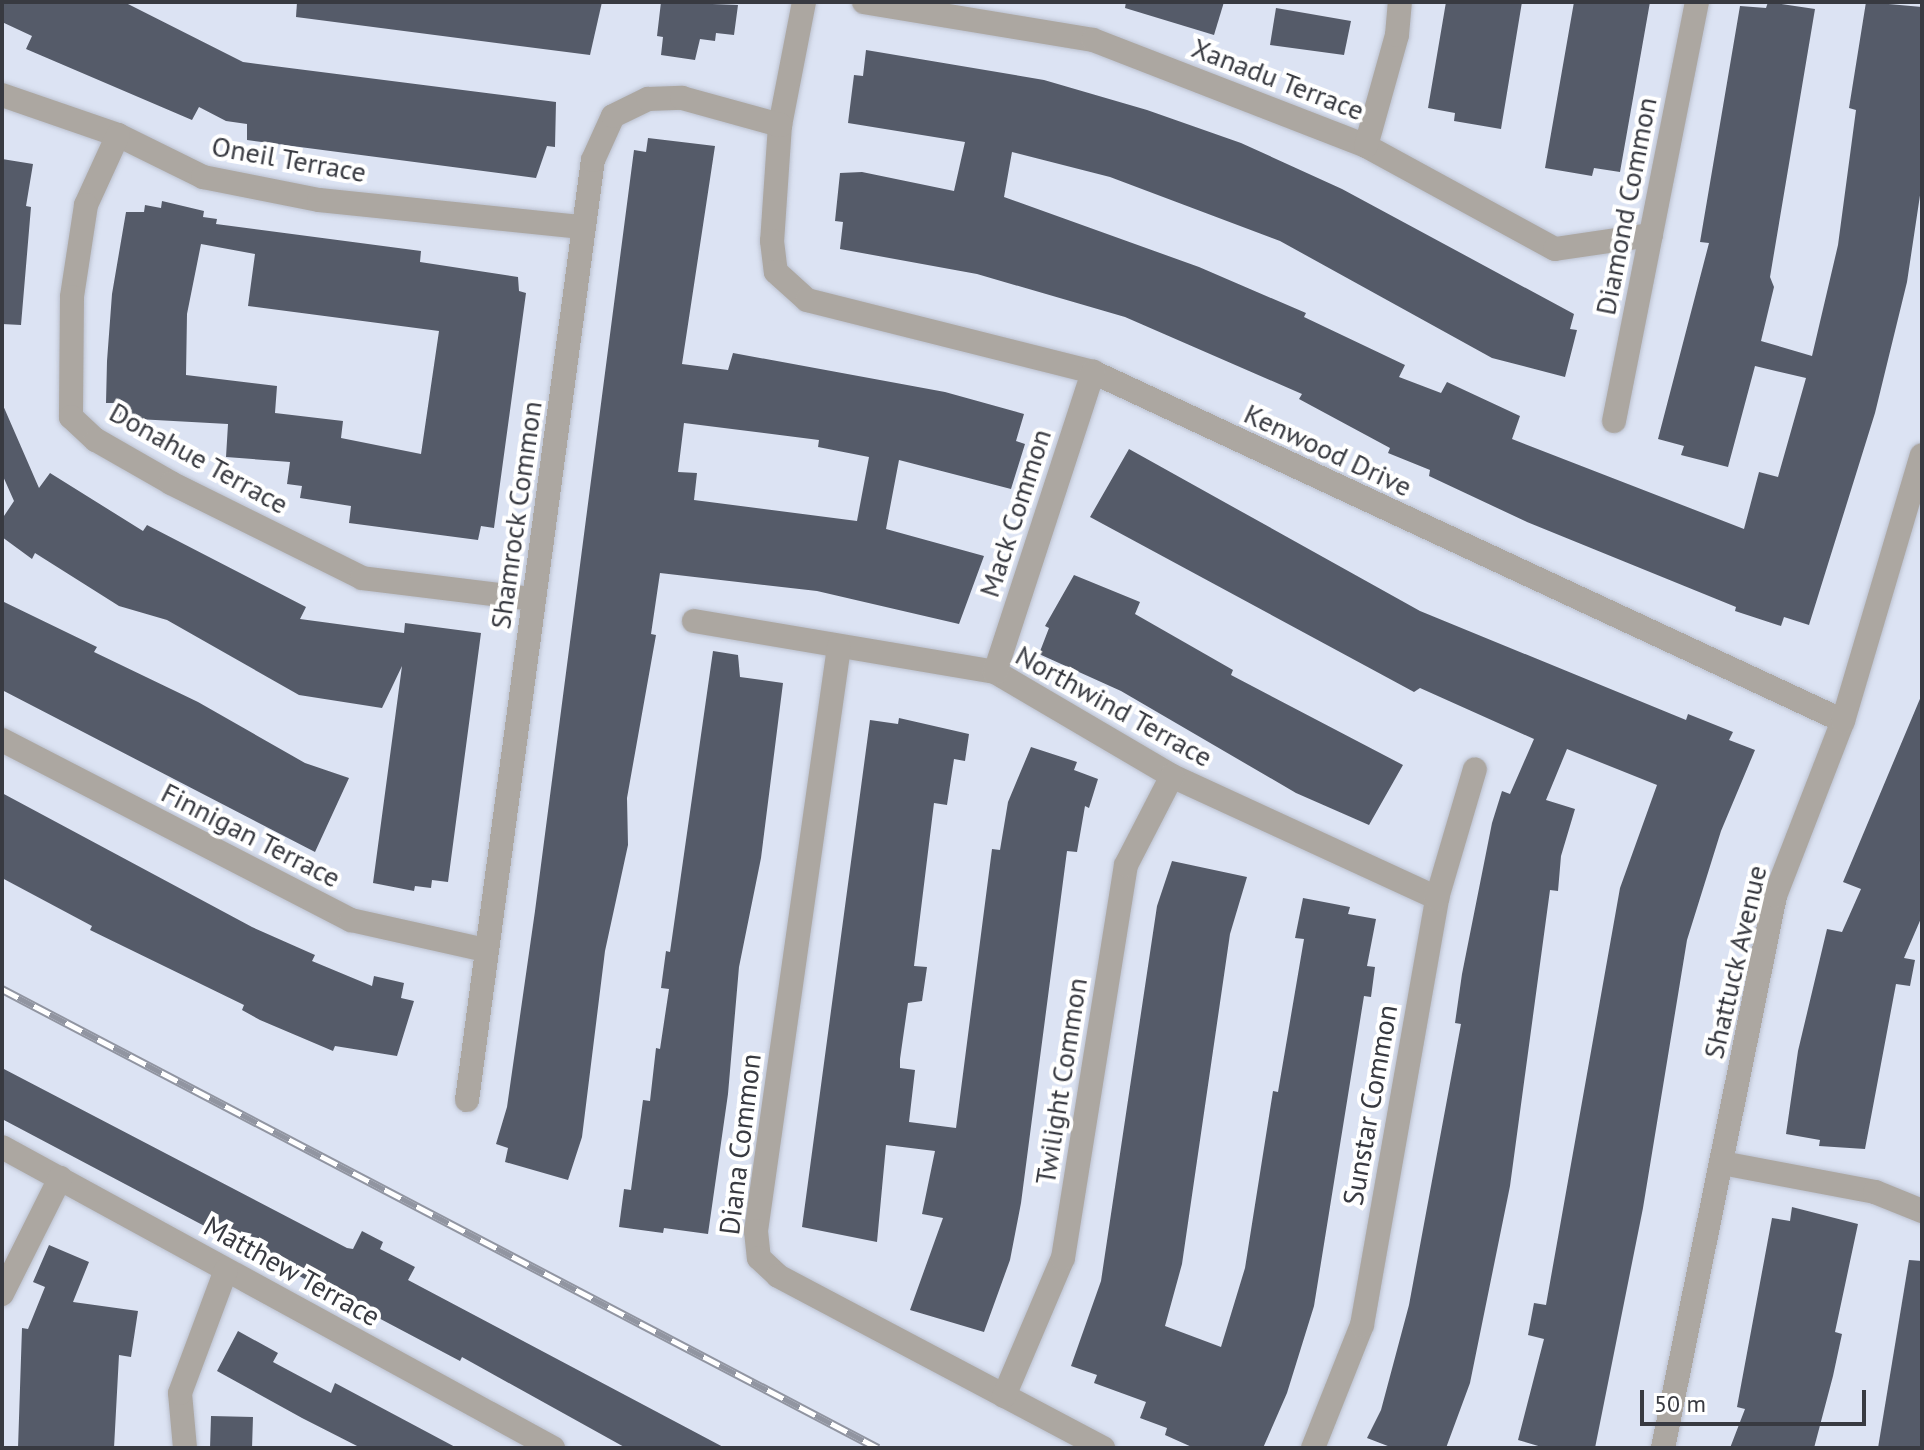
<!DOCTYPE html>
<style>
body{margin:0}
#map{position:relative;width:1924px;height:1450px;overflow:hidden;background:#dce3f3;font-family:"PT Sans",sans-serif}
div>[style]{position:absolute}
[style*='--x']{left:calc(var(--x)*1px);top:calc(var(--y)*1px);width:calc(var(--w)*1px);rotate:calc(var(--a)*1deg)}
.building>*{inset:0;background:#555b69}
.roads{filter:drop-shadow(0 0 2px #bbc1cf) drop-shadow(0 0 2px #bbc1cf)}
.street>*{height:24px;margin:-12px;padding:0 12px;transform-origin:12px;border-radius:12px;background:#aca7a1}
.rail>*{height:9px;margin-top:-4.5px;transform-origin:0;background:repeating-linear-gradient(90deg,#fff 0 18px,#9195a1 0 36px);box-sizing:border-box;border-block:2px solid #9195a1}
span{translate:-50% -50%;white-space:nowrap;text-align:center;line-height:1.15;-webkit-text-stroke:8px #fff;paint-order:stroke}
.street-label{font-size:28px;color:#383a41}
.frame{position:absolute;inset:0;border:4px solid #383a41;pointer-events:none}
.scale{position:absolute;left:1640px;top:1390px;width:226px;height:36px;box-sizing:border-box;border:4px solid #383a41;border-top:0;padding-left:10px;font-size:24px;line-height:28px;white-space:nowrap;color:#383a41;-webkit-text-stroke:6px #fff;paint-order:stroke}
</style>
<div id="map">
<div class="building">
<i style="clip-path:polygon(2px 2px,124px 2px,243px 62px,556px 102px,555px 147px,547px 146px,536px 178px,247px 140px,247px 124px,226px 121px,199px 107px,192px 120px,26px 49px,32px 36px,2px 22px)"></i>
<i style="clip-path:polygon(297px 2px,602px 2px,590px 55px,296px 17px)"></i>
<i style="clip-path:polygon(661px 2px,738px 5px,734px 35px,716px 33px,715px 41px,700px 39px,695px 60px,661px 55px,663px 37px,657px 36px)"></i>
<i style="clip-path:polygon(1126px 2px,1224px 2px,1214px 35px,1125px 8px)"></i>
<i style="clip-path:polygon(1446px 2px,1522px 2px,1501px 129px,1454px 121px,1455px 113px,1428px 108px)"></i>
<i style="clip-path:polygon(1574px 2px,1650px 2px,1620px 172px,1594px 168px,1592px 176px,1545px 168px)"></i>
<i style="clip-path:polygon(1768px 2px,1815px 9px,1770px 277px,1774px 287px,1761px 341px,1812px 356px,1838px 245px,1856px 110px,1849px 108px,1866px 2px,1922px 7px,1922px 182px,1907px 282px,1875px 413px,1809px 625px,1784px 617px,1781px 626px,1735px 611px,1736px 607px,1527px 522px,1429px 476px,1430px 470px,1388px 453px,1390px 448px,1299px 399px,1302px 394px,1125px 317px,977px 274px,840px 249px,843px 222px,835px 221px,840px 173px,862px 172px,954px 191px,965px 142px,848px 123px,854px 75px,863px 76px,866px 50px,1044px 80px,1147px 110px,1241px 143px,1342px 189px,1574px 314px,1570px 329px,1577px 330px,1565px 377px,1492px 358px,1280px 241px,1110px 177px,1012px 152px,1004px 197px,1199px 267px,1306px 313px,1304px 317px,1405px 365px,1399px 377px,1441px 393px,1447px 382px,1520px 416px,1512px 439px,1744px 529px,1759px 472px,1778px 477px,1806px 378px,1755px 366px,1728px 467px,1681px 455px,1684px 446px,1658px 439px,1709px 243px,1700px 242px,1740px 6px,1766px 8px)"></i>
<i style="clip-path:polygon(1276px 8px,1351px 21px,1344px 55px,1270px 45px)"></i>
<i style="clip-path:polygon(evenodd,648px 138px,715px 146px,682px 364px,728px 370px,733px 353px,945px 392px,1024px 414px,1016px 441px,1025px 444px,1011px 489px,899px 460px,886px 529px,984px 556px,959px 624px,817px 591px,660px 573px,651px 634px,656px 635px,627px 798px,628px 845px,605px 951px,582px 1137px,568px 1180px,505px 1162px,508px 1148px,496px 1144px,507px 1107px,535px 911px,634px 150px,646px 152px,648px 138px,684px 423px,819px 440px,818px 447px,869px 457px,857px 521px,694px 500px,697px 473px,678px 472px,684px 423px)"></i>
<i style="clip-path:polygon(2px 159px,33px 164px,26px 206px,31px 207px,21px 325px,2px 324px)"></i>
<i style="clip-path:polygon(evenodd,162px 201px,204px 211px,203px 217px,217px 219px,216px 224px,421px 251px,420px 262px,518px 277px,519px 291px,526px 293px,494px 528px,481px 526px,478px 540px,349px 523px,351px 506px,300px 498px,302px 486px,287px 484px,290px 462px,226px 457px,228px 424px,119px 418px,120px 403px,106px 403px,107px 361px,112px 294px,126px 212px,144px 212px,145px 205px,161px 208px,162px 201px,201px 244px,255px 254px,248px 306px,439px 331px,421px 454px,341px 438px,343px 421px,275px 413px,277px 386px,186px 375px,187px 314px,201px 244px)"></i>
<i style="clip-path:polygon(2px 403px,39px 488px,50px 473px,143px 531px,147px 525px,306px 607px,300px 619px,404px 633px,405px 623px,481px 633px,448px 882px,432px 880px,431px 888px,415px 886px,414px 891px,373px 883px,402px 666px,382px 708px,299px 695px,167px 620px,119px 606px,35px 553px,32px 559px,2px 537px,2px 519px,14px 501px,2px 474px)"></i>
<i style="clip-path:polygon(1129px 449px,1420px 611px,1686px 720px,1688px 714px,1733px 732px,1729px 740px,1755px 750px,1721px 831px,1687px 940px,1643px 1208px,1595px 1448px,1545px 1448px,1518px 1440px,1544px 1339px,1528px 1335px,1534px 1303px,1546px 1305px,1620px 888px,1657px 785px,1567px 749px,1546px 800px,1575px 809px,1561px 856px,1558px 891px,1550px 890px,1510px 1186px,1470px 1383px,1446px 1448px,1393px 1448px,1367px 1438px,1381px 1410px,1409px 1305px,1461px 1024px,1455px 1023px,1462px 974px,1492px 823px,1502px 791px,1510px 794px,1534px 739px,1420px 688px,1414px 692px,1090px 517px)"></i>
<i style="clip-path:polygon(1074px 575px,1140px 602px,1135px 614px,1233px 670px,1231px 675px,1403px 765px,1369px 825px,1296px 793px,1121px 691px,1039px 654px,1049px 628px,1045px 626px)"></i>
<i style="clip-path:polygon(2px 601px,97px 647px,94px 652px,198px 702px,305px 763px,349px 778px,315px 852px,2px 690px)"></i>
<i style="clip-path:polygon(713px 651px,738px 655px,740px 677px,783px 683px,761px 858px,739px 967px,728px 1094px,708px 1234px,664px 1228px,663px 1233px,619px 1227px,624px 1189px,631px 1190px,643px 1100px,650px 1101px,656px 1048px,660px 1049px,669px 989px,661px 988px,666px 951px,670px 952px)"></i>
<i style="clip-path:polygon(1922px 694px,1922px 916px,1904px 958px,1915px 960px,1910px 986px,1896px 984px,1865px 1149px,1819px 1146px,1820px 1140px,1786px 1134px,1798px 1051px,1827px 929px,1842px 932px,1861px 889px,1843px 882px)"></i>
<i style="clip-path:polygon(899px 718px,969px 734px,965px 761px,954px 759px,947px 805px,934px 803px,914px 966px,927px 967px,922px 1001px,908px 1003px,900px 1059px,900px 1068px,915px 1070px,909px 1122px,956px 1128px,992px 849px,1000px 850px,1008px 802px,1031px 747px,1077px 762px,1074px 770px,1098px 779px,1089px 808px,1085px 806px,1077px 852px,1067px 851px,1021px 1203px,1010px 1260px,984px 1332px,910px 1310px,943px 1218px,922px 1214px,935px 1151px,886px 1145px,877px 1242px,802px 1227px,870px 720px,898px 724px)"></i>
<i style="clip-path:polygon(2px 793px,252px 927px,315px 955px,312px 961px,372px 986px,374px 976px,404px 983px,401px 998px,414px 1001px,397px 1056px,335px 1046px,333px 1051px,260px 1020px,242px 1010px,244px 1005px,90px 930px,92px 926px,2px 878px)"></i>
<i style="clip-path:polygon(1172px 861px,1247px 877px,1230px 934px,1182px 1264px,1165px 1326px,1221px 1347px,1245px 1268px,1273px 1091px,1278px 1092px,1304px 939px,1295px 938px,1303px 898px,1350px 907px,1348px 914px,1376px 919px,1367px 966px,1375px 967px,1371px 997px,1364px 996px,1314px 1306px,1287px 1393px,1263px 1448px,1194px 1448px,1165px 1435px,1167px 1428px,1140px 1418px,1146px 1402px,1094px 1383px,1097px 1375px,1071px 1366px,1101px 1281px,1157px 906px)"></i>
<i style="clip-path:polygon(2px 1068px,347px 1248px,353px 1249px,362px 1231px,383px 1242px,380px 1249px,415px 1267px,408px 1280px,725px 1448px,626px 1448px,462px 1357px,460px 1361px,2px 1119px)"></i>
<i style="clip-path:polygon(1792px 1207px,1858px 1224px,1835px 1332px,1842px 1334px,1833px 1376px,1814px 1448px,1730px 1448px,1745px 1409px,1737px 1407px,1772px 1218px,1790px 1221px)"></i>
<i style="clip-path:polygon(49px 1245px,89px 1262px,73px 1302px,138px 1311px,131px 1357px,119px 1355px,114px 1448px,18px 1448px,22px 1328px,28px 1329px,45px 1287px,33px 1282px)"></i>
<i style="clip-path:polygon(1909px 1260px,1922px 1261px,1922px 1448px,1878px 1448px)"></i>
<i style="clip-path:polygon(238px 1331px,278px 1353px,273px 1362px,331px 1393px,335px 1383px,457px 1448px,361px 1448px,302px 1418px,217px 1371px)"></i>
<i style="clip-path:polygon(211px 1416px,253px 1417px,252px 1448px,210px 1448px)"></i>
</div>
<div class="roads">
<div class="street">
<i style="--x:804;--y:2;--w:125;--a:101"></i>
<i style="--x:780;--y:125;--w:116;--a:93.9"></i>
<i style="--x:772;--y:241;--w:31;--a:83"></i>
<i style="--x:776;--y:272;--w:42;--a:42.1"></i>
<i style="--x:807;--y:300;--w:295;--a:14.1"></i>
<i style="--x:1093;--y:372;--w:827;--a:24.95"></i>
<i style="--x:864;--y:2;--w:232;--a:9.4"></i>
<i style="--x:1093;--y:40;--w:293;--a:21.2"></i>
<i style="--x:1366;--y:146;--w:215;--a:28.6"></i>
<i style="--x:1555;--y:249;--w:97;--a:-8.3"></i>
<i style="--x:2;--y:95;--w:123;--a:19"></i>
<i style="--x:118;--y:135;--w:95;--a:26.3"></i>
<i style="--x:203;--y:177;--w:118;--a:11.2"></i>
<i style="--x:319;--y:200;--w:262;--a:5.9"></i>
<i style="--x:118;--y:135;--w:77;--a:114.6"></i>
<i style="--x:86;--y:205;--w:93;--a:98.7"></i>
<i style="--x:72;--y:297;--w:120;--a:90.5"></i>
<i style="--x:71;--y:417;--w:34;--a:43"></i>
<i style="--x:96;--y:440;--w:86;--a:29.8"></i>
<i style="--x:171;--y:483;--w:213;--a:26.4"></i>
<i style="--x:362;--y:578;--w:173;--a:7"></i>
<i style="--x:1366;--y:146;--w:115;--a:-74.4"></i>
<i style="--x:1397;--y:35;--w:33;--a:-85"></i>
<i style="--x:1614;--y:421;--w:427;--a:-78.8"></i>
<i style="--x:694;--y:621;--w:305;--a:9.6"></i>
<i style="--x:995;--y:672;--w:205;--a:30.4"></i>
<i style="--x:1172;--y:776;--w:292;--a:24.7"></i>
<i style="--x:839;--y:647;--w:590;--a:98.09"></i>
<i style="--x:756;--y:1231;--w:27;--a:84"></i>
<i style="--x:759;--y:1258;--w:26;--a:43"></i>
<i style="--x:778;--y:1276;--w:368;--a:27.9"></i>
<i style="--x:995;--y:672;--w:316;--a:-71.9"></i>
<i style="--x:2;--y:740;--w:393;--a:27.3"></i>
<i style="--x:351;--y:920;--w:137;--a:12.6"></i>
<i style="--x:467;--y:1100;--w:948;--a:-82.37"></i>
<i style="--x:593;--y:160;--w:48;--a:-65.6"></i>
<i style="--x:613;--y:116;--w:39;--a:-26"></i>
<i style="--x:648;--y:99;--w:34;--a:-2"></i>
<i style="--x:682;--y:98;--w:102;--a:15.4"></i>
<i style="--x:2;--y:1147;--w:628;--a:28.65"></i>
<i style="--x:1722;--y:1163;--w:156;--a:10.7"></i>
<i style="--x:1875;--y:1192;--w:51;--a:22"></i>
<i style="--x:2;--y:1294;--w:130;--a:-63.4"></i>
<i style="--x:1004;--y:1396;--w:150;--a:-66.9"></i>
<i style="--x:1063;--y:1258;--w:398;--a:-80.9"></i>
<i style="--x:1126;--y:865;--w:100;--a:-62.7"></i>
<i style="--x:185;--y:1448;--w:55;--a:-95.2"></i>
<i style="--x:180;--y:1393;--w:131;--a:-69.5"></i>
<i style="--x:1313;--y:1448;--w:132;--a:-68.3"></i>
<i style="--x:1362;--y:1325;--w:434;--a:-80"></i>
<i style="--x:1437;--y:898;--w:134;--a:-73.6"></i>
<i style="--x:1663;--y:1448;--w:563;--a:-78.53"></i>
<i style="--x:1775;--y:896;--w:188;--a:-68.8"></i>
<i style="--x:1843;--y:721;--w:277;--a:-73.5"></i>
</div>
</div>
<div class="rail">
<i style="--x:2;--y:989;--w:989;--a:27.65"></i>
</div>
<div class="street-label">
<span style="left:1278px;top:79px;rotate:21deg">Xanadu Terrace</span>
<span style="left:289px;top:159px;rotate:10deg">Oneil Terrace</span>
<span style="left:1626px;top:206px;rotate:-79deg">Diamond Common</span>
<span style="left:1328px;top:450px;rotate:25deg">Kenwood Drive</span>
<span style="left:199px;top:458px;rotate:29deg">Donahue Terrace</span>
<span style="left:1015px;top:513px;rotate:-72deg">Mack Common</span>
<span style="left:516px;top:515px;rotate:-82deg">Shamrock Common</span>
<span style="left:1114px;top:706px;rotate:29deg">Northwind Terrace</span>
<span style="left:251px;top:835px;rotate:27deg">Finnigan Terrace</span>
<span style="left:1735px;top:962px;rotate:-77deg">Shattuck Avenue</span>
<span style="left:1061px;top:1081px;rotate:-81deg">Twilight Common</span>
<span style="left:1370px;top:1105px;rotate:-80deg">Sunstar Common</span>
<span style="left:740px;top:1144px;rotate:-83deg">Diana Common</span>
<span style="left:292px;top:1271px;rotate:29deg">Matthew Terrace</span>
</div>
<div class="frame"></div>
<div class="scale">50 m</div>
</div>
